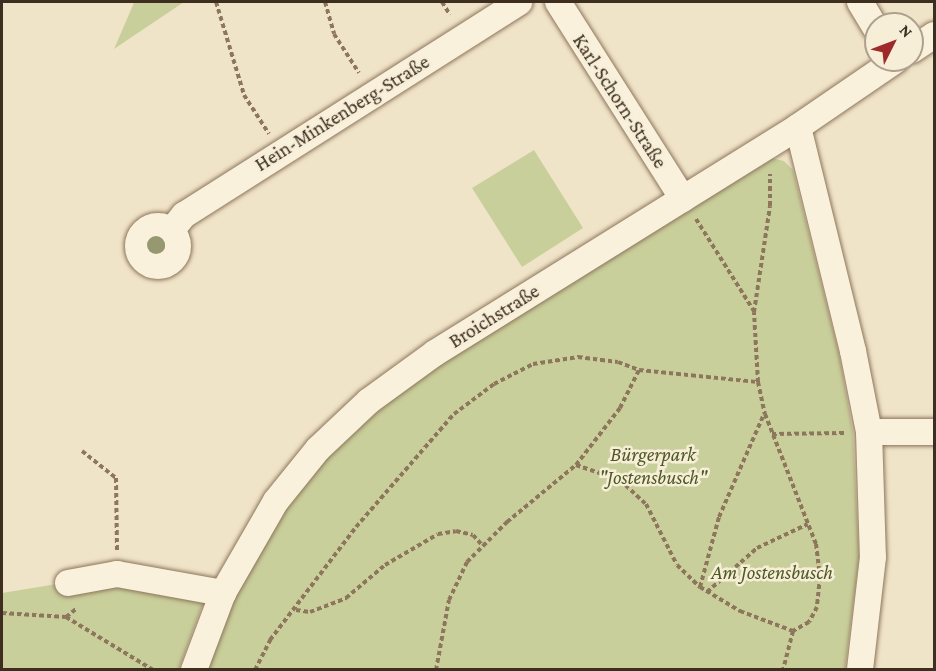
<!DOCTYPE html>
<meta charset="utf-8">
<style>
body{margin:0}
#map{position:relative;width:936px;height:671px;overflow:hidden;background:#f0e4c8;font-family:"Crimson Pro",serif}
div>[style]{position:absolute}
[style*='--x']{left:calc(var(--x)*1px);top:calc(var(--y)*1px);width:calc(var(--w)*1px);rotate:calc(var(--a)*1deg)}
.green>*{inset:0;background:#c9cf9b}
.path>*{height:4px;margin-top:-2px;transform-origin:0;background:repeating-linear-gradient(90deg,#8d765c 0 4.5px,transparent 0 7.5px)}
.roads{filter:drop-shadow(0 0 2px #8d765c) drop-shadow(0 0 2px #8d765c)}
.street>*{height:26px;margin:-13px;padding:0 13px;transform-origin:13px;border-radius:13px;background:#faf1dc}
.street>.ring{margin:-13px;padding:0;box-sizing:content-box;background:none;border:26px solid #faf1dc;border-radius:50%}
.trees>*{width:18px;height:18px;margin:-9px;border-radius:50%;background:#96986f}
span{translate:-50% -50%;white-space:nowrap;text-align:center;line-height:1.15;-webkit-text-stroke:5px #f7eed8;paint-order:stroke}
.street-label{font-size:20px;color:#3d2e20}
.park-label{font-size:20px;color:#4d5a26;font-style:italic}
.frame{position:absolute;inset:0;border:3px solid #3d2e20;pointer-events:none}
.north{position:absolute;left:864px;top:12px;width:60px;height:60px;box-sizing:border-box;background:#f7eed8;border:2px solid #ada18e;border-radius:50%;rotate:48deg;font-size:16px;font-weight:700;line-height:24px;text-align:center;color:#3d2e20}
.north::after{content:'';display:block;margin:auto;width:21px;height:27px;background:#9e2a2b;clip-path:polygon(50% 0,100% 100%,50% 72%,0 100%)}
</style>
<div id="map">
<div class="green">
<i style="clip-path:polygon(134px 2px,184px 2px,114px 49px,133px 5px)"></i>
<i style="clip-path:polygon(534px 150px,583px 228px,522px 267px,472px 188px)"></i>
<i style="clip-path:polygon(771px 158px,784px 161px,793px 170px,839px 354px,853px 432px,859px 558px,845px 669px,205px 670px,235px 589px,283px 509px,328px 455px,377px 408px,440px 362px)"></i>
<i style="clip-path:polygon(111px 583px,203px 603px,179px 669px,2px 670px,2px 593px,57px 584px)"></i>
</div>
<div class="path">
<i style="--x:216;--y:2;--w:97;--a:73.2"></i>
<i style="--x:244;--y:95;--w:46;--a:57.3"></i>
<i style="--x:325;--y:2;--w:33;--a:74"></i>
<i style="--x:334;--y:34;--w:46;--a:57.3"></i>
<i style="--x:442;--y:2;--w:15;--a:58"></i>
<i style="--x:696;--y:219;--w:109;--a:57.8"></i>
<i style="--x:758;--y:382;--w:70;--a:-93.3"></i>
<i style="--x:754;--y:312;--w:107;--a:-81.4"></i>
<i style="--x:770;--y:206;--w:32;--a:-90"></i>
<i style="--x:772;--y:434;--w:72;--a:-0.8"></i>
<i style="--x:82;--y:451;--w:43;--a:38.5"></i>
<i style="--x:116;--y:478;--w:72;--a:89.2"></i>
<i style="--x:576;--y:465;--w:72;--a:-52.3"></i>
<i style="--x:620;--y:408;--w:42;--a:-63.4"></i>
<i style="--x:700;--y:587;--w:73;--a:-74.8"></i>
<i style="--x:719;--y:517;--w:112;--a:-66.4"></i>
<i style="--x:707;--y:592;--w:67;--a:-41.3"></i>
<i style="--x:757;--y:548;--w:56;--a:-25.2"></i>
<i style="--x:296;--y:610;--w:14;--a:8"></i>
<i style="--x:310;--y:612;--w:39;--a:-21"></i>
<i style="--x:346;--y:598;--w:51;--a:-40.2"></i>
<i style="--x:385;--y:565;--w:61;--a:-30.3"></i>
<i style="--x:438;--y:534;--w:18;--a:-9"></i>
<i style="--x:456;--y:531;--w:17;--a:13"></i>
<i style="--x:473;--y:535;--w:15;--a:48"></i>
<i style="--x:2;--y:613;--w:64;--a:3.6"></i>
<i style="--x:66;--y:617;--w:102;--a:31.3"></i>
<i style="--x:66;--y:617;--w:14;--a:-39"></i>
<i style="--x:255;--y:670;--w:34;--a:-63"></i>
<i style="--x:270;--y:640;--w:142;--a:-52.7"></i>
<i style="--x:356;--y:527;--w:150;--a:-49.1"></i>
<i style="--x:454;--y:414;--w:50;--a:-36.9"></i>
<i style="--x:494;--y:384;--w:44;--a:-27.1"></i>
<i style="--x:533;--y:364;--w:46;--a:-8.8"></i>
<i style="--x:578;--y:357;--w:40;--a:7.1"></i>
<i style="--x:618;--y:362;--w:22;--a:21"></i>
<i style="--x:639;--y:370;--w:120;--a:5.8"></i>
<i style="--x:758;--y:382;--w:33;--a:78"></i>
<i style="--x:765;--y:414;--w:140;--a:68.6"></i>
<i style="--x:816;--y:544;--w:33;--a:83"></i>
<i style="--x:820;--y:577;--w:30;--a:96"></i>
<i style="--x:817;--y:607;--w:17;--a:118"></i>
<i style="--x:809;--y:622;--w:18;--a:151"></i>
<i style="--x:793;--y:631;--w:40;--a:104.4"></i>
<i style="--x:436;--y:670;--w:71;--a:-79.5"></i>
<i style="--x:449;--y:600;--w:42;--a:-64.7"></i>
<i style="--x:467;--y:562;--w:57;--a:-45"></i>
<i style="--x:507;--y:522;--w:89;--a:-39.6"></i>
<i style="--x:576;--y:465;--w:46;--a:18.8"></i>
<i style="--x:620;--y:480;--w:35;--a:43"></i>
<i style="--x:646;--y:504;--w:68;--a:63.1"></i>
<i style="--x:677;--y:565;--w:32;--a:44"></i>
<i style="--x:700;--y:587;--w:47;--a:31"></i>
<i style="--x:740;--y:611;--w:57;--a:20.7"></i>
</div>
<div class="roads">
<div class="street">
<i style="--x:558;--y:2;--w:233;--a:57.6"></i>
<i style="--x:860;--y:2;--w:31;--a:59"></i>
<i style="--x:912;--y:50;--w:27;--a:-34"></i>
<i style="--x:798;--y:127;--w:231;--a:76.2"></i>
<i style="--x:853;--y:351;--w:83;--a:78.8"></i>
<i style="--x:869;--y:432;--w:125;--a:88.2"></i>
<i style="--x:873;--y:557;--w:114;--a:96.6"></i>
<i class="ring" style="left:138px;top:226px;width:14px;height:14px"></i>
<i style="--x:171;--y:231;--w:21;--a:-51"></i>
<i style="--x:184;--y:215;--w:397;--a:-32.4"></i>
<i style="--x:869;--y:432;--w:65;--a:0"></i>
<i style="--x:68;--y:583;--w:50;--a:-10.4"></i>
<i style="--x:117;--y:574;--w:108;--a:10.2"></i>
<i style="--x:194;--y:670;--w:82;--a:-69.4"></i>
<i style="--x:223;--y:593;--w:106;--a:-60.1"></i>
<i style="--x:276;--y:501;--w:67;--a:-51.1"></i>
<i style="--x:318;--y:449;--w:70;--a:-43.3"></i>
<i style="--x:369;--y:401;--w:82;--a:-36"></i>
<i style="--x:435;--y:353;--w:428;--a:-31.9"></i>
<i style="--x:798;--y:127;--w:119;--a:-34.4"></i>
</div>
</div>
<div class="trees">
<i style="left:156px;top:245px"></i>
</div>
<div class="street-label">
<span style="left:620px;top:101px;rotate:57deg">Karl-Schorn-Straße</span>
<span style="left:342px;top:113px;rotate:-32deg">Hein-Minkenberg-Straße</span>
<span style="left:494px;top:316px;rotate:-32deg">Broichstraße</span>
</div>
<div class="park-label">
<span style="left:653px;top:466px">Bürgerpark<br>"Jostensbusch"</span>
<span style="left:772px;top:572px">Am Jostensbusch</span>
</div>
<div class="frame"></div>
<div class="north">N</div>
</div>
